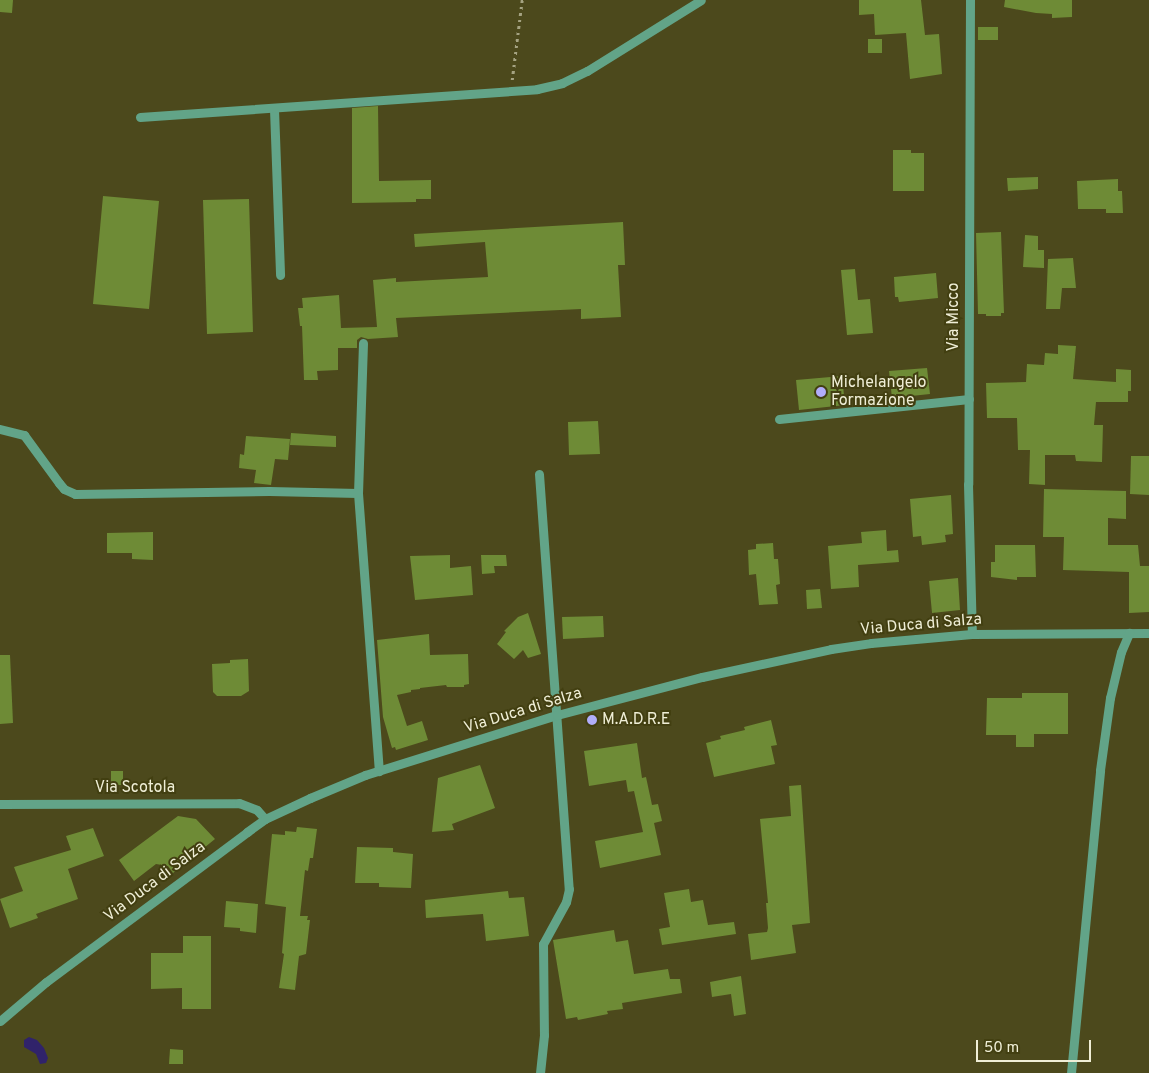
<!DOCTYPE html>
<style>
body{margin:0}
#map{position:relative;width:1149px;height:1073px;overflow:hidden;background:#4c491c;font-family:Overpass,sans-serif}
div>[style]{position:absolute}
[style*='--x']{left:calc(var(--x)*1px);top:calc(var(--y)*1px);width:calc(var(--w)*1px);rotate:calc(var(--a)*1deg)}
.water>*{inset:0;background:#30236a}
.building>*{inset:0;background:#6e8b36}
.path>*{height:2.5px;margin-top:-1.25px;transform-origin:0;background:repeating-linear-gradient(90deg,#a5a382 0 2.5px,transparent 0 6.5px)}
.minor>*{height:9px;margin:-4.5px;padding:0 4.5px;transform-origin:4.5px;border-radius:4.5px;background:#62a488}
.dots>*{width:14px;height:14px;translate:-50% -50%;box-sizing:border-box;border:2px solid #423f11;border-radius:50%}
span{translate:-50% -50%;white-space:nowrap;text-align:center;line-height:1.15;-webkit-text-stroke:4px #423f11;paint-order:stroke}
.street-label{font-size:16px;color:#efeed6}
.poi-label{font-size:16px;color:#efeed6}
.left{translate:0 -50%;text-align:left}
.scale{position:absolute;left:976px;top:1040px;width:115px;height:22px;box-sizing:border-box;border:2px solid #efeed6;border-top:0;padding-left:6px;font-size:15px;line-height:18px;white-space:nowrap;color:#efeed6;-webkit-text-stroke:4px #423f11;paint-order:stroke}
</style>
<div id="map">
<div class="water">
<i style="clip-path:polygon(29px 1037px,37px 1040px,44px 1048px,48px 1058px,46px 1063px,40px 1064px,36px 1054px,24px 1047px,24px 1040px)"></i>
</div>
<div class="building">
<i style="clip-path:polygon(0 0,13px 0,12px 13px,0 12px)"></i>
<i style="clip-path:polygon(859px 0,921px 0,925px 35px,939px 34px,942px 74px,910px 79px,906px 33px,875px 35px,874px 14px,859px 15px)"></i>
<i style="clip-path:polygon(1005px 0,1072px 0,1072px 17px,1052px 18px,1052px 14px,1036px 13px,1004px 7px)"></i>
<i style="clip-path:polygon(978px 27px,998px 27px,998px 40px,978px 40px)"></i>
<i style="clip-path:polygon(868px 39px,882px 39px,882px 53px,868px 53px)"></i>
<i style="clip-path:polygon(378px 106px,379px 181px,431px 180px,431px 199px,416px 199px,416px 202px,352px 203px,352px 108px)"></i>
<i style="clip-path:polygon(893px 150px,911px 150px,911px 153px,924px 153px,924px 191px,893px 191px)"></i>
<i style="clip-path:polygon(1038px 177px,1038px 189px,1008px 191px,1007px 178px)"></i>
<i style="clip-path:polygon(1118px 179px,1118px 191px,1122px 191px,1123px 213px,1106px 213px,1106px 209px,1078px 209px,1077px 181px)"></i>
<i style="clip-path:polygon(103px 196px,159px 201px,149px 309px,93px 304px)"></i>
<i style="clip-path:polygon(249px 199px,253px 332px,207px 334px,203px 200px)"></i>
<i style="clip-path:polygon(623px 222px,625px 265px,618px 265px,621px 317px,581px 319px,581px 309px,396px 318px,398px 337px,368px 339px,361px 337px,357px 340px,357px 348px,338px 348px,338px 370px,317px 371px,318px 380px,304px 380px,302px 326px,300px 326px,298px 308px,303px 308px,302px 298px,339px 295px,341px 328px,377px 327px,373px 280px,396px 278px,396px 282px,488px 277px,485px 242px,415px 247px,414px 234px)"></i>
<i style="clip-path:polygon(1001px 232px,1004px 313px,1001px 313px,1001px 316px,986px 316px,986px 314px,978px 314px,976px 233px)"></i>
<i style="clip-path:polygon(1025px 235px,1038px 236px,1038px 250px,1044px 250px,1044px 268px,1023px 267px)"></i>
<i style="clip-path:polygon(1073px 258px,1076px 288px,1062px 288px,1060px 309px,1046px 309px,1048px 259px)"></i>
<i style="clip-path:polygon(855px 269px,858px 300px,870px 299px,873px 333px,847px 335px,841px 270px)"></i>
<i style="clip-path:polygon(936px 273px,938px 298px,899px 302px,898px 297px,895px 297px,894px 277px)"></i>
<i style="clip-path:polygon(1058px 345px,1076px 346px,1073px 379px,1116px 382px,1116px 369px,1131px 370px,1131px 391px,1128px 391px,1128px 402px,1096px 402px,1094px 425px,1103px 425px,1102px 462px,1076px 461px,1075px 455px,1045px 455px,1045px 485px,1029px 484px,1030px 450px,1018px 450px,1017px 418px,987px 418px,986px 383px,1026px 382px,1027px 364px,1044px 365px,1045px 353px,1058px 354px)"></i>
<i style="clip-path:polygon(927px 368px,930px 394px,892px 398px,889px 371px)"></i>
<i style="clip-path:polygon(842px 376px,845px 405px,799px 410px,796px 380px)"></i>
<i style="clip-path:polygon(598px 421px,600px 454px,569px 455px,568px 422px)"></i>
<i style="clip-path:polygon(291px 433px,336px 436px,336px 447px,290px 445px)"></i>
<i style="clip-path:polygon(246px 436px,290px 439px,288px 460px,275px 459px,271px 485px,254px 483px,256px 470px,239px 468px,240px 454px,244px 455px)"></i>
<i style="clip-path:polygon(1131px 456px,1149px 456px,1149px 495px,1130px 494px)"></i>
<i style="clip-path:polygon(1044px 489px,1126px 491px,1126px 519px,1108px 518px,1108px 545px,1138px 545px,1140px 566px,1149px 566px,1149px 612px,1129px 613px,1129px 572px,1063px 570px,1064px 537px,1043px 537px)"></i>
<i style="clip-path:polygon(951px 495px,953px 534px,945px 535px,946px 542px,922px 545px,921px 536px,913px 537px,910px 499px)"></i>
<i style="clip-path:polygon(886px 530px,887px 551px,898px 550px,899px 562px,858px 565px,859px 587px,831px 589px,828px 546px,862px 543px,861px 532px)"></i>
<i style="clip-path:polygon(153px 532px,153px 560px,132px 559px,132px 553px,107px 553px,107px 533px)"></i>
<i style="clip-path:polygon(773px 543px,774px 559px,778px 559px,780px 584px,776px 585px,778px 604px,759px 605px,756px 574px,749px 575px,748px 550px,756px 549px,756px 544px)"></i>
<i style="clip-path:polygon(995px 545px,1035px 545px,1036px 577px,1017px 577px,1017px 580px,991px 577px,991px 562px,995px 562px)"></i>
<i style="clip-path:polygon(450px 555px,450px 568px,471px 566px,473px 595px,415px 600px,410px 556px)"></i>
<i style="clip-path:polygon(481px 555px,506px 555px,507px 566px,494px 566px,495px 573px,482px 574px)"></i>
<i style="clip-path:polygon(958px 578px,960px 610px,932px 613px,929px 581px)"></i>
<i style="clip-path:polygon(820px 589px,822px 608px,807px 609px,806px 590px)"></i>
<i style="clip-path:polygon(528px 613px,541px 654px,528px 658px,523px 650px,514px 659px,497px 644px,506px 632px,504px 631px,518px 617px)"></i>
<i style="clip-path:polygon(603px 616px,604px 637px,563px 639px,562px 617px)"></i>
<i style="clip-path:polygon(429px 634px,430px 655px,468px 654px,469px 684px,464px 685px,464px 687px,447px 687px,446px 685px,420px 688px,420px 689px,411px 690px,411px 692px,397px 695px,407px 726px,422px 721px,428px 740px,396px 750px,395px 747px,392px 748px,383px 717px,377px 640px)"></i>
<i style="clip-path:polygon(0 655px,10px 655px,13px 723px,0 724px)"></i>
<i style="clip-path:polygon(248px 659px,249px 691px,241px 696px,217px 696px,213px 692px,212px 664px,230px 663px,230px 660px)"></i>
<i style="clip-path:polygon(1022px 693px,1068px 693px,1068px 734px,1034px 734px,1034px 747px,1016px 747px,1016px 735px,986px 735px,987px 698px,1022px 698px)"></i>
<i style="clip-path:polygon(771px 720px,777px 745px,771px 746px,775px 764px,714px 777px,706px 743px,721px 739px,720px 736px,745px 730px,744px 727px)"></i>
<i style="clip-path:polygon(637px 743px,642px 778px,646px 777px,652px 805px,658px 804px,662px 821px,654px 823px,661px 855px,600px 868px,595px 841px,643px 832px,634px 791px,628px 792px,626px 780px,589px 786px,584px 751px)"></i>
<i style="clip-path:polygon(480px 765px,495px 808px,452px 824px,454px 830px,432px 832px,438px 778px)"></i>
<i style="clip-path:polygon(111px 771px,123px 771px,123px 785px,111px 785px)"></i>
<i style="clip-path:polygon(801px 785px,810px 923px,792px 925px,796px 953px,751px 960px,748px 934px,767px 932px,768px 928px,766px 903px,768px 903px,760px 819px,791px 816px,789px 786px)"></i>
<i style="clip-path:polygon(178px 816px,196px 819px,215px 839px,173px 873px,168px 866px,156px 864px,134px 881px,119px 860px)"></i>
<i style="clip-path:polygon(297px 827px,317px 829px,313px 858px,310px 858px,308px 871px,305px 870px,300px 916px,308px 916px,307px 920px,310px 920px,306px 954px,299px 956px,295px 990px,279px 988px,284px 954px,282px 953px,286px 907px,265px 904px,272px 834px,285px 835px,285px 831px,296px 832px)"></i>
<i style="clip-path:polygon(93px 828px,104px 856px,68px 869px,78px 899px,36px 914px,38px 918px,10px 928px,0 899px,23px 891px,14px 867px,71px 850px,66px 836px)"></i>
<i style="clip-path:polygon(357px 847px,393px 848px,393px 852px,413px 854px,411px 888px,379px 887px,379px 883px,355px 883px)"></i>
<i style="clip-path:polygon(689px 889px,691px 902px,703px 900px,708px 925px,734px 922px,736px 934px,662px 945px,659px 929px,670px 927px,664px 893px)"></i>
<i style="clip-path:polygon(508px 891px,509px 898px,524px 897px,529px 936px,486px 941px,483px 914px,426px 918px,425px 900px)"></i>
<i style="clip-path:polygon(226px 901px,258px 904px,256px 933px,240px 931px,240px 928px,224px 927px)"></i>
<i style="clip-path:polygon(614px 930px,616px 942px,628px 940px,634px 974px,668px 969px,670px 979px,680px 979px,682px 993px,622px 1003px,623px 1009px,607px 1011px,608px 1014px,578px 1020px,577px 1017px,566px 1019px,553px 940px)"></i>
<i style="clip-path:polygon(183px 936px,211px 936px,211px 1009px,182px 1009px,182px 988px,151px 989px,151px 953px,183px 953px)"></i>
<i style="clip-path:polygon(741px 976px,746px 1014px,734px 1016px,731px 994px,712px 997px,710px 982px)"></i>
<i style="clip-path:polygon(170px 1049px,183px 1050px,183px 1064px,169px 1064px)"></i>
</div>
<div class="path">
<i style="--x:512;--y:80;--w:81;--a:-82.9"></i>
</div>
<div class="minor">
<i style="--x:970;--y:0;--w:484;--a:90.2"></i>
<i style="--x:968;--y:484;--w:150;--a:88.5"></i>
<i style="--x:274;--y:109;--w:166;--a:87.9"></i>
<i style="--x:140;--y:117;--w:398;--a:-4"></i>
<i style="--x:537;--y:89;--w:26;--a:-13"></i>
<i style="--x:562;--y:83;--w:28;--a:-26"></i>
<i style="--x:587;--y:71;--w:134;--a:-31.9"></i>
<i style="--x:363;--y:343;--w:150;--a:91.9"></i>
<i style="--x:358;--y:493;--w:279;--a:85.7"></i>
<i style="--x:779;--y:419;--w:191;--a:-6"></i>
<i style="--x:0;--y:429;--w:25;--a:14"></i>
<i style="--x:24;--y:435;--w:59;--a:53.9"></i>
<i style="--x:59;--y:483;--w:8;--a:50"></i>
<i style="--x:64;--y:489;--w:12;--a:24"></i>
<i style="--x:75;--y:494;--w:194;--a:-0.9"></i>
<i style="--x:269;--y:491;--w:89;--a:1.3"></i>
<i style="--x:539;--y:474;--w:416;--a:85.9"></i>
<i style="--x:569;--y:889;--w:13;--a:103"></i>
<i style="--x:566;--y:902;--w:48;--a:118.7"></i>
<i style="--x:543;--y:944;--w:91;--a:89.4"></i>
<i style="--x:544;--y:1035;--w:38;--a:96"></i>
<i style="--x:0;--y:804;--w:239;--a:-0.2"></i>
<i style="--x:239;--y:803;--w:19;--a:21"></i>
<i style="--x:257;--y:810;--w:12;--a:48"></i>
<i style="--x:0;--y:1021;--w:60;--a:-40.3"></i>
<i style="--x:46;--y:982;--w:251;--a:-36.7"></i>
<i style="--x:247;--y:832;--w:22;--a:-36"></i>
<i style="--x:265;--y:819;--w:50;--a:-25"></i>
<i style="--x:310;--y:798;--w:60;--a:-22.7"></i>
<i style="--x:365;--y:775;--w:201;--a:-17.4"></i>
<i style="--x:557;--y:715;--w:150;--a:-14.7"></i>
<i style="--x:702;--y:677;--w:132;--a:-12.2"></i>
<i style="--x:831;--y:649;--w:40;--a:-8.5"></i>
<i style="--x:871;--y:643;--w:101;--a:-5.1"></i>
<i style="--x:972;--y:634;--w:177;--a:-0.3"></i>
<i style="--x:1071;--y:1073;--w:304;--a:-84.5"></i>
<i style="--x:1100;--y:770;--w:73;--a:-82.1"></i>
<i style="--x:1110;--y:698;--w:47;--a:-76.6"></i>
<i style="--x:1121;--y:652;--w:21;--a:-67"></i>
</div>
<div class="dots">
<i style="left:821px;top:392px;background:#b1adfa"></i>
<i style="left:592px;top:720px;background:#b1adfa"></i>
</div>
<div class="street-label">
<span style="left:954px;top:317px;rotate:-90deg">Via Micco</span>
<span style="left:921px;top:625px;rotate:-5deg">Via Duca di Salza</span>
<span style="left:523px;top:711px;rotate:-17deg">Via Duca di Salza</span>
<span style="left:135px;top:788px">Via Scotola</span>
<span style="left:155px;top:882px;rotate:-37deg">Via Duca di Salza</span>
</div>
<div class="poi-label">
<span class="left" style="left:831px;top:392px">Michelangelo<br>Formazione</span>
<span class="left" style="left:602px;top:720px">M.A.D.R.E</span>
</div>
<div class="scale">50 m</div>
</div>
